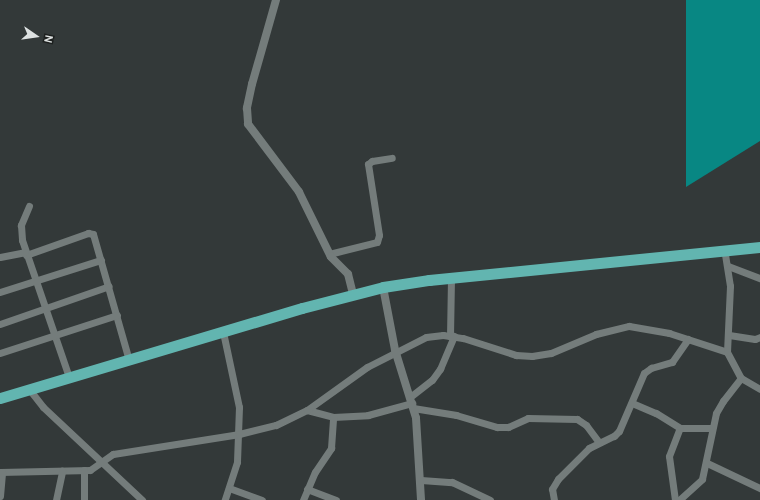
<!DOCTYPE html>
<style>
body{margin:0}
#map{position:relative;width:760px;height:500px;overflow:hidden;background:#333939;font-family:Overpass,sans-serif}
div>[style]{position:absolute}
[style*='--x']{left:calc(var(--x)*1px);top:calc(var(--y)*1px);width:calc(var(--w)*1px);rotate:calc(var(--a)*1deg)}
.water>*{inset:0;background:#088783}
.minor>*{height:7px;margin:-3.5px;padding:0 3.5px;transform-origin:3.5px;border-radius:3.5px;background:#747c7b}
.tertiary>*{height:8px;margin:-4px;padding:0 4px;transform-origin:4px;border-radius:4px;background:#747c7b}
.trunk>*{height:11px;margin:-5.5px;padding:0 5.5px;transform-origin:5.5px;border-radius:5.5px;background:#62b5b0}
span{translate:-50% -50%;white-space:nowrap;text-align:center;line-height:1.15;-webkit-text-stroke:3px #1d201f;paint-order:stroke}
.north{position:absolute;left:16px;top:16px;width:40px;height:40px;-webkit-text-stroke:3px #1d201f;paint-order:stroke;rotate:103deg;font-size:11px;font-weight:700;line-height:16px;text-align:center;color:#dee2e2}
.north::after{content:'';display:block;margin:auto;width:14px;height:18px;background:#dee2e2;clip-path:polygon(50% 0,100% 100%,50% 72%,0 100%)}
</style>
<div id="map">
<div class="water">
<i style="clip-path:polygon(686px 0,760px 0,760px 141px,686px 187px)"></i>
</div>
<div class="minor">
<i style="--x:29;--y:206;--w:21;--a:113"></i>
<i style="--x:21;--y:225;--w:15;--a:86"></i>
<i style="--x:22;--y:240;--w:145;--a:71.1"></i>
<i style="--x:329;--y:254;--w:49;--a:-14"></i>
<i style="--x:377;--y:242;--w:7;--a:-74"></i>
<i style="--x:379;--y:235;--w:72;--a:-98.8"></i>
<i style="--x:368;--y:164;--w:5;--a:-37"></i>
<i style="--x:372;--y:161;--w:20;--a:-9"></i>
<i style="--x:26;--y:255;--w:66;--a:-19.5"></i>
<i style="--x:88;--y:233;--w:5;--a:11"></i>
<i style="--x:93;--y:234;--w:131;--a:74.1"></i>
<i style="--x:0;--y:257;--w:25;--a:-11"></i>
<i style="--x:728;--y:266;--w:34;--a:21"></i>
<i style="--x:0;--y:292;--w:106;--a:-17.6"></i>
<i style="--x:0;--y:324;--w:115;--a:-19.2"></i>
<i style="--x:223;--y:332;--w:77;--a:78"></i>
<i style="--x:239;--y:407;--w:55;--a:92.1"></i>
<i style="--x:237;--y:462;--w:40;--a:108"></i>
<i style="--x:729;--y:335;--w:26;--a:9"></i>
<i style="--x:755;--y:339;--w:5;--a:-22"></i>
<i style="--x:450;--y:336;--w:58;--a:-89"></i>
<i style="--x:727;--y:352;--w:30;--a:62"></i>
<i style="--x:741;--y:378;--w:22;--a:30"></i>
<i style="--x:0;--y:353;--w:123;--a:-18"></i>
<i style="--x:29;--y:389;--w:23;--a:52"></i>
<i style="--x:43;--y:407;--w:136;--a:43.2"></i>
<i style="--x:410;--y:397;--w:28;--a:-38"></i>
<i style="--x:432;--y:380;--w:14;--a:-54"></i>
<i style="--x:440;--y:369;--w:36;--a:-67"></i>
<i style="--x:632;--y:403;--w:26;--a:23"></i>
<i style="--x:656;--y:413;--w:28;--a:32"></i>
<i style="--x:680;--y:428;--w:32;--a:0"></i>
<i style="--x:413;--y:408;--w:44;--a:9.2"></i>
<i style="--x:456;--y:415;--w:43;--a:16.3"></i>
<i style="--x:497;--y:427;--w:11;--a:0"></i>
<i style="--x:508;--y:427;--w:22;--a:-24"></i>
<i style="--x:528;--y:418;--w:49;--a:1.2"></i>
<i style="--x:577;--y:419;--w:11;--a:34"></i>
<i style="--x:586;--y:425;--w:21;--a:53"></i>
<i style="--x:307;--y:410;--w:27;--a:15"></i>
<i style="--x:333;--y:417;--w:35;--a:-3"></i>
<i style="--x:368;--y:415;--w:46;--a:-15.3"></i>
<i style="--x:707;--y:463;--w:59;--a:25.3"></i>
<i style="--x:0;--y:472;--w:90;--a:-1.3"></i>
<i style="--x:90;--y:470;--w:28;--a:-35"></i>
<i style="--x:113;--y:454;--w:128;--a:-9"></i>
<i style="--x:239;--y:434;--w:38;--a:-14"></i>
<i style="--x:276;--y:425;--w:34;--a:-26"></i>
<i style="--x:307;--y:410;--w:74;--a:-35.6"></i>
<i style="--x:367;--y:367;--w:66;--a:-27"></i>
<i style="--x:426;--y:337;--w:17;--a:-7"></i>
<i style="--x:443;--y:335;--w:20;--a:9"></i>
<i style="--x:463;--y:338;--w:56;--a:17.8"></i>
<i style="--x:516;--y:355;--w:16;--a:4"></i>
<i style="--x:532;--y:356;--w:19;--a:-9"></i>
<i style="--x:551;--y:353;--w:49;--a:-22.9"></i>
<i style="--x:596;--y:334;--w:34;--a:-14"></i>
<i style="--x:629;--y:326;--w:41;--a:9.9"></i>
<i style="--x:669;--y:333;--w:61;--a:18.1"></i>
<i style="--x:727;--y:352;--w:66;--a:-87.4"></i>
<i style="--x:730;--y:286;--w:36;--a:-99"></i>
<i style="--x:421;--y:480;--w:31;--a:4"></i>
<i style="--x:452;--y:482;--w:42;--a:25.3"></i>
<i style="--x:229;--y:488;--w:35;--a:20"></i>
<i style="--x:307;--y:489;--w:31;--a:21"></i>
<i style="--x:0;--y:496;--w:24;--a:-85"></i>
<i style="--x:56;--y:500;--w:30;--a:-78"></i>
<i style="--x:84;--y:500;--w:30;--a:-90"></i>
<i style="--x:303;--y:500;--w:30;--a:-67"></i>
<i style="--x:315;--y:472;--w:29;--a:-56"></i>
<i style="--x:331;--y:448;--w:31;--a:-86"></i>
<i style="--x:554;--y:500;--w:11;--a:-100"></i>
<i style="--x:552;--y:489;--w:12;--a:-59"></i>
<i style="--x:558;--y:479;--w:44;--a:-45"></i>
<i style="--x:589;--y:448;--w:28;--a:-26"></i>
<i style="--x:614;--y:436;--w:7;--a:-45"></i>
<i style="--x:619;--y:431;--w:63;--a:-66.7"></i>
<i style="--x:644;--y:373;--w:9;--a:-36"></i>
<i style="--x:651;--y:368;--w:22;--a:-16"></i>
<i style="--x:672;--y:362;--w:28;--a:-55"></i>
<i style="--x:675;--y:500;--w:44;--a:-97.8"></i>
<i style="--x:669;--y:456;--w:30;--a:-69"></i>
<i style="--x:679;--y:500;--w:31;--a:-42"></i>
<i style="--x:702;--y:479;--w:67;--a:-78"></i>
<i style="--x:716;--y:413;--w:14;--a:-60"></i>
<i style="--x:723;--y:401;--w:29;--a:-52"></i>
</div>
<div class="tertiary">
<i style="--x:276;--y:0;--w:87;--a:105.9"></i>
<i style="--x:252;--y:84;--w:25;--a:102"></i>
<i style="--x:247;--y:108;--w:16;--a:86"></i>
<i style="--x:248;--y:124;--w:85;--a:53.1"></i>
<i style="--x:299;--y:192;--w:72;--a:63.8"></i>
<i style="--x:331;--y:257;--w:24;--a:45"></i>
<i style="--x:348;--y:274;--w:21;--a:76"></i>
<i style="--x:383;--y:287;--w:64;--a:79.2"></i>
<i style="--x:395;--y:350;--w:71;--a:72.8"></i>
<i style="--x:416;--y:418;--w:82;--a:86.5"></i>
</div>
<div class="trunk">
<i style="--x:0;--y:398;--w:315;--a:-16.6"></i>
<i style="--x:302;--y:308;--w:84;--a:-14.5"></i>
<i style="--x:383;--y:287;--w:47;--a:-8.7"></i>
<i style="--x:429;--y:280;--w:333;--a:-5.7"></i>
</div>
<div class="north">N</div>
</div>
